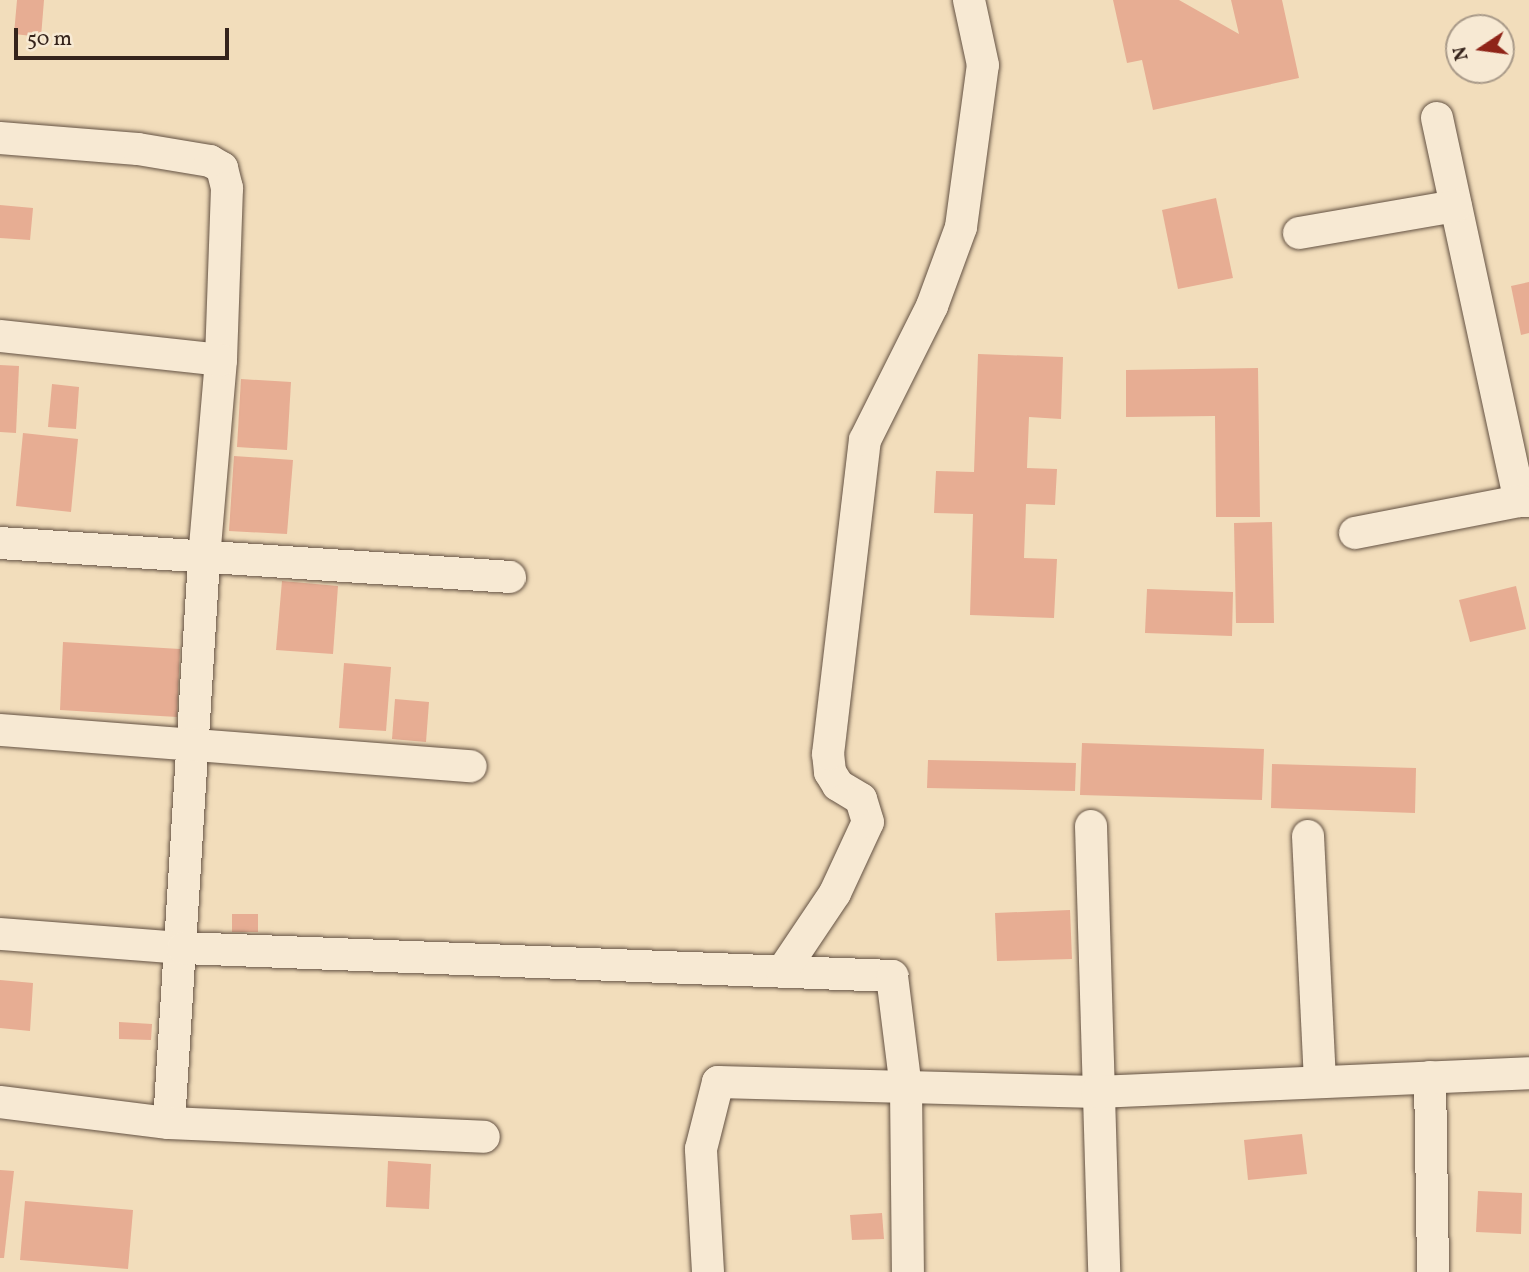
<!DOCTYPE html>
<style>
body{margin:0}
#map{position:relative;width:1529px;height:1272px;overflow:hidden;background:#f2ddbb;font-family:Vollkorn,serif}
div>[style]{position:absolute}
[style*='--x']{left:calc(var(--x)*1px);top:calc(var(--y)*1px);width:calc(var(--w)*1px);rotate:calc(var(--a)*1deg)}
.building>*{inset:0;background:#e7ad93}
.roads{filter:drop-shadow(0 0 2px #645243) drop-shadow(0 0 2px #645243)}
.minor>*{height:32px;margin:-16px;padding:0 16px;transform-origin:16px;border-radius:16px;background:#f7e9d3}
span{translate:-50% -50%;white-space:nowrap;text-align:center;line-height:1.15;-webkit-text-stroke:6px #f7e9d3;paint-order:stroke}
.north{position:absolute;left:1445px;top:14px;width:70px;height:70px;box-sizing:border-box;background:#f7e9d3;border:2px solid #a99a89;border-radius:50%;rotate:257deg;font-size:19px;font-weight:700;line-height:28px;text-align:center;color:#35231b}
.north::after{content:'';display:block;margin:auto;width:24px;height:32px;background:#8f2418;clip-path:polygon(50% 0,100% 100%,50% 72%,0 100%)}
.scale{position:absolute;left:14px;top:28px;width:215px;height:32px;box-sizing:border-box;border:4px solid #35231b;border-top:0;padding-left:9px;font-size:21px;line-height:24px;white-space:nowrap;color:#35231b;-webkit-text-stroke:5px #f7e9d3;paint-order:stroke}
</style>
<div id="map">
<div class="building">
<i style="clip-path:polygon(17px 0,44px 0,41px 37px,14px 34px)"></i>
<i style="clip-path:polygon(1113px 0,1179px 0,1239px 34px,1231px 0,1282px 0,1299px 78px,1153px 110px,1142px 60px,1127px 63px)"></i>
<i style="clip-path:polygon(1216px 198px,1233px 278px,1178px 289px,1162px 210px)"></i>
<i style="clip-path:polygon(0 205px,33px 208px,30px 240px,0 238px)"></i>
<i style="clip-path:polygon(1529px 282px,1529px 333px,1521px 335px,1511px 286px)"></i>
<i style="clip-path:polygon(978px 354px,1063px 357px,1061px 419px,1029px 417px,1027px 468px,1057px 469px,1055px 505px,1026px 504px,1024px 558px,1057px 559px,1054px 618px,970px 615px,973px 514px,934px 513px,936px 471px,974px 472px)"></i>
<i style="clip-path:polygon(0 365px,19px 366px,16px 433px,0 432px)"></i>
<i style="clip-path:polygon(1258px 368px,1260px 517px,1216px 517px,1215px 416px,1126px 417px,1126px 370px)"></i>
<i style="clip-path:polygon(241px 379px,291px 382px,287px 450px,237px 447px)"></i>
<i style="clip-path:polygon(52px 384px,79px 387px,76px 429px,48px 427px)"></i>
<i style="clip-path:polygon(23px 433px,78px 439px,71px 512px,16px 506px)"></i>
<i style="clip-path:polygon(234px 456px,293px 460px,287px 534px,229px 531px)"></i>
<i style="clip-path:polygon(1272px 522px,1274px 623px,1236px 623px,1234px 523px)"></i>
<i style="clip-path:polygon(282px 581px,338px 586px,333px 654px,276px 650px)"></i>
<i style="clip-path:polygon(1516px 586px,1526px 629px,1470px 642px,1459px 600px)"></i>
<i style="clip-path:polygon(1147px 589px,1233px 592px,1232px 636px,1145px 633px)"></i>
<i style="clip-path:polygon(63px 642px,180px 649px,177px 717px,60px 710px)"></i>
<i style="clip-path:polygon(344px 663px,391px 667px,386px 731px,339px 728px)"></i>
<i style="clip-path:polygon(395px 699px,429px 702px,426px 742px,392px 739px)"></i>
<i style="clip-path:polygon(1082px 743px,1264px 749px,1262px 800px,1080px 795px)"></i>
<i style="clip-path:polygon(928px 760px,1076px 763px,1075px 791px,927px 788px)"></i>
<i style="clip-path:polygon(1272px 764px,1416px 768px,1415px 813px,1271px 808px)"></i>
<i style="clip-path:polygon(1070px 910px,1072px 959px,997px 961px,995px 913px)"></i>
<i style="clip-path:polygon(232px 914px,258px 914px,258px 932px,232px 932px)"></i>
<i style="clip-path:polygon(0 980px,33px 983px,30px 1031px,0 1028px)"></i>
<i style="clip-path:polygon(119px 1022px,152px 1024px,151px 1040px,119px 1039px)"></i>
<i style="clip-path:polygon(1302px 1134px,1307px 1174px,1248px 1180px,1244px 1140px)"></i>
<i style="clip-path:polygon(388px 1161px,431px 1164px,429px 1209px,386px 1207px)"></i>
<i style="clip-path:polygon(0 1170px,14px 1171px,4px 1258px,0 1258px)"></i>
<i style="clip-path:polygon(1478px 1191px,1522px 1193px,1521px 1234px,1476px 1232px)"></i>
<i style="clip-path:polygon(25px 1201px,133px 1210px,128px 1269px,20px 1260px)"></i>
<i style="clip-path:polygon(882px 1213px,884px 1239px,852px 1240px,850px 1215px)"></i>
</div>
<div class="roads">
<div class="minor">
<i style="--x:1437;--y:118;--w:392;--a:77.8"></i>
<i style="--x:1520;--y:501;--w:9;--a:0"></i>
<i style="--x:0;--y:138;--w:138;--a:4.6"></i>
<i style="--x:138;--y:149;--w:73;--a:9.5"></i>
<i style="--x:210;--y:161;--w:14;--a:30"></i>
<i style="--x:222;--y:168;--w:21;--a:76"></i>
<i style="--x:227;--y:188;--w:172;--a:92"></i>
<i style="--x:221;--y:360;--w:200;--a:94.9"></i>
<i style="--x:204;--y:559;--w:565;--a:93.55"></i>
<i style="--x:169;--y:1123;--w:315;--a:2.5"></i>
<i style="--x:1299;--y:233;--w:159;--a:-9.8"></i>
<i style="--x:0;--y:336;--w:222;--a:6.2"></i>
<i style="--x:1355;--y:533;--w:168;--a:-11"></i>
<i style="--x:0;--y:543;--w:511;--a:3.81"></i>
<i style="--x:0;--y:730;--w:472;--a:4.4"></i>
<i style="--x:1091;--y:826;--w:446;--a:88.3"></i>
<i style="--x:1308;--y:836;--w:246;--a:87.2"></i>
<i style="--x:0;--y:934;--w:184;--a:4.4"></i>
<i style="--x:183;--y:948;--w:710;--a:2.26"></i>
<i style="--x:892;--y:976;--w:113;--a:82.9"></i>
<i style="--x:906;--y:1088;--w:184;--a:89.4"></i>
<i style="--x:782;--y:972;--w:95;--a:-56.1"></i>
<i style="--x:835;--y:893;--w:78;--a:-65.1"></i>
<i style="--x:868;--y:822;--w:24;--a:-107"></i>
<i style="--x:861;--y:799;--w:27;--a:-149"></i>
<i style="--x:838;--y:785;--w:15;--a:-122"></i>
<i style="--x:830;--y:772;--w:18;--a:-96"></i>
<i style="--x:828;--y:754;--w:316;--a:-83.3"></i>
<i style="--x:865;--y:440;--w:150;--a:-63.4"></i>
<i style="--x:932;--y:306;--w:84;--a:-69.8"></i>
<i style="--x:961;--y:227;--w:163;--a:-82.3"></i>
<i style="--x:983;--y:65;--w:66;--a:-102.2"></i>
<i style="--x:1430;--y:1077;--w:195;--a:89.1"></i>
<i style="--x:0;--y:1102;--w:170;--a:7.1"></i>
<i style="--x:708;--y:1272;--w:123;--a:-93.3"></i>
<i style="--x:701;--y:1149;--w:69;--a:-75.8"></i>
<i style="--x:718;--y:1082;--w:379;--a:1.5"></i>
<i style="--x:1097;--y:1092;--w:432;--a:-2.5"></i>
</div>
</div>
<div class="north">N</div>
<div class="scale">50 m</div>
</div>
